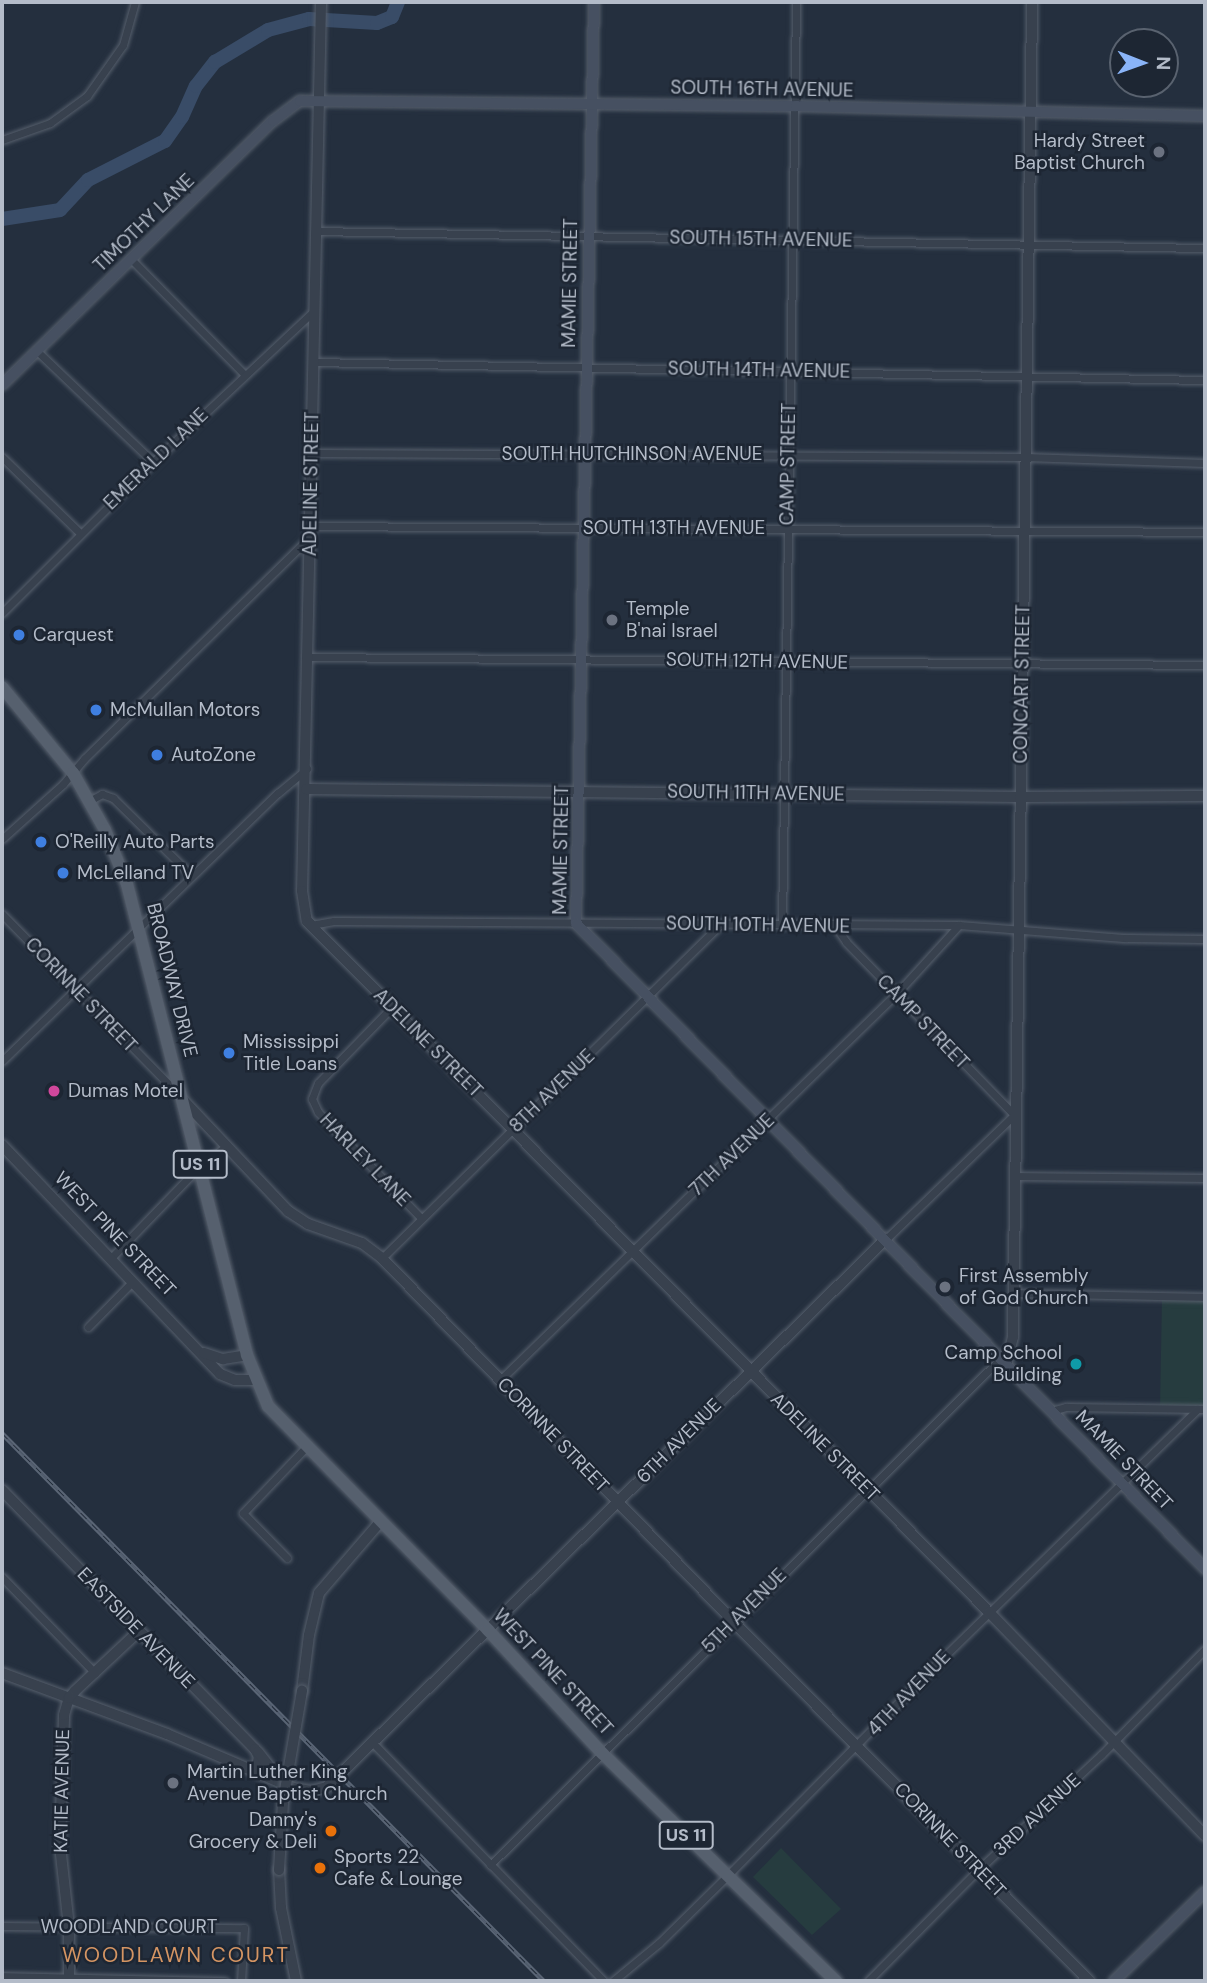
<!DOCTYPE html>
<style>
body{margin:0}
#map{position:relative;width:1207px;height:1983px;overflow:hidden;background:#242f3e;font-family:"DM Sans",sans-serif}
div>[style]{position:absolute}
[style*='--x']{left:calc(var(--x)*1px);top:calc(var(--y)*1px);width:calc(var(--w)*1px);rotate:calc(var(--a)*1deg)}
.green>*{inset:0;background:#263c3f}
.river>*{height:14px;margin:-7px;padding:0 7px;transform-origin:7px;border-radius:7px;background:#394c67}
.roads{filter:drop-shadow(0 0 2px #565f6c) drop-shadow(0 0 2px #565f6c)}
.minor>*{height:7px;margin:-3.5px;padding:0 3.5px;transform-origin:3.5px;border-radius:3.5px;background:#38414e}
.tertiary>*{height:10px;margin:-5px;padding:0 5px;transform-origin:5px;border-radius:5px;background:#38414e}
.secondary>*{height:10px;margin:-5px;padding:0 5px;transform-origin:5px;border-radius:5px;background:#465061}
.primary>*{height:12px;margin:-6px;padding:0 6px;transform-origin:6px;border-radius:6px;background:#56606e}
.rail>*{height:5px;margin-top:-2.5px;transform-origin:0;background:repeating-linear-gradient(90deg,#1d2633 0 8px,#5a6575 0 16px);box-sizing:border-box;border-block:2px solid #5a6575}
.bridges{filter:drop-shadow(0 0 2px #565f6c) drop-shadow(0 0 2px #565f6c)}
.tertiary-bridge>*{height:10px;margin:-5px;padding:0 5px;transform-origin:5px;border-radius:5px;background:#38414e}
.dots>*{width:19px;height:19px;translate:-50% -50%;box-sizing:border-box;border:4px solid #1d2633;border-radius:50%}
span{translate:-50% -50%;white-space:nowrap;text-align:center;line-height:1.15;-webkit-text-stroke:5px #1d2633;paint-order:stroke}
.shield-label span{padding:2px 5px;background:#1d2633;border:2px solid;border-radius:5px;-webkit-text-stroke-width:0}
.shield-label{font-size:18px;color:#b4bcc9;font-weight:700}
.street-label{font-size:19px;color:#b4bcc9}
.poi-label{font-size:19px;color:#b4bcc9}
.right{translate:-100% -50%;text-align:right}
.left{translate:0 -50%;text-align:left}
.neighbourhood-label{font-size:21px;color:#d59563;letter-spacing:2px}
.frame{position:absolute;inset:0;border:4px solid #b4bcc9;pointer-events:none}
.north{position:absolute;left:1109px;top:28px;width:70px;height:70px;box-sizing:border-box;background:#1d2633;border:2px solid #59626f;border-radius:50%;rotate:91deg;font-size:19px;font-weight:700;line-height:28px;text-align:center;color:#b4bcc9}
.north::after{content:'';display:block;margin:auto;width:24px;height:32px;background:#8ab4f8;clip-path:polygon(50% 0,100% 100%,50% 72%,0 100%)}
</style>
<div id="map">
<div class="green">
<i style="clip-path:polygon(1162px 1296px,1205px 1297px,1205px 1409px,1160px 1408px)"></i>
<i style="clip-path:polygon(781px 1848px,841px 1909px,812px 1935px,753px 1877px)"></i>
</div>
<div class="river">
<i style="--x:2;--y:219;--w:59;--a:-8.8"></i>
<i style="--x:60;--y:210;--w:41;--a:-47"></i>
<i style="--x:88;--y:180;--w:86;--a:-26.9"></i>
<i style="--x:165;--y:141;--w:29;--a:-55"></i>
<i style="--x:182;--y:117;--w:34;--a:-66"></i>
<i style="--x:196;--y:86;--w:31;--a:-52"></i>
<i style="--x:215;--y:62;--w:62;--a:-31.1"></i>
<i style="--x:268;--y:30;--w:42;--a:-15"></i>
<i style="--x:309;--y:19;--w:68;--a:3.4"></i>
<i style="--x:377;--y:23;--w:16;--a:-22"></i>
<i style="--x:392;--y:17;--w:16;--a:-68"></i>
</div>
<div class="roads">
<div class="minor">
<i style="--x:2;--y:140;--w:51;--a:-19.5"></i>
<i style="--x:50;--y:123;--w:46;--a:-36.1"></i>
<i style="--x:87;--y:96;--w:62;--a:-54.8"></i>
<i style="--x:123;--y:45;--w:45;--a:-74.4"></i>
<i style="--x:316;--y:231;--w:889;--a:1.1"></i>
<i style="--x:132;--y:260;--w:160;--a:45.5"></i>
<i style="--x:37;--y:351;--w:161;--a:43.7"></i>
<i style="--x:314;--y:362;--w:891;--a:1.16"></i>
<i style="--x:312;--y:453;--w:713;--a:0.32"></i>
<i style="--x:1025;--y:457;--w:180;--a:1.9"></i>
<i style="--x:2;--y:457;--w:109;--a:44.3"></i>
<i style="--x:311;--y:526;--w:894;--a:0.38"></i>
<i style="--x:2;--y:613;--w:214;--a:-45"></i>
<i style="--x:153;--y:462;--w:222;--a:-43.2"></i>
<i style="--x:309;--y:657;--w:896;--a:0.51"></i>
<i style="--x:89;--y:801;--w:15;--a:-28"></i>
<i style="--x:102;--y:794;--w:12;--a:20"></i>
<i style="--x:113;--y:798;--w:110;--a:44.6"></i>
<i style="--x:2;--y:839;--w:82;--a:-42"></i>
<i style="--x:63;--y:784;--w:33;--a:-50"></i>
<i style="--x:84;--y:759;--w:317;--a:-44.5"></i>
<i style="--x:2;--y:914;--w:255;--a:45.6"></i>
<i style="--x:311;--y:925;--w:23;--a:-10"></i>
<i style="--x:334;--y:921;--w:625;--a:0.37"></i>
<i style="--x:959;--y:925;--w:168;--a:4.5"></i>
<i style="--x:1126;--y:938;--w:79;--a:0.7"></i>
<i style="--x:782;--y:926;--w:924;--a:-89.13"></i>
<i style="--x:835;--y:926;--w:19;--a:55"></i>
<i style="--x:846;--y:942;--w:241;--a:45.8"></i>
<i style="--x:1014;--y:1115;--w:178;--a:135.9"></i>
<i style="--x:392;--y:1007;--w:106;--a:134.2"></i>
<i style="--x:318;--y:1083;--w:17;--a:111"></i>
<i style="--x:312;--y:1099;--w:14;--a:65"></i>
<i style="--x:318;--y:1112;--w:148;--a:45.8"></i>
<i style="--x:2;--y:1061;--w:385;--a:-44.2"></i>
<i style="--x:278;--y:793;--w:38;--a:-40"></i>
<i style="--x:1014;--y:1176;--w:191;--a:0.6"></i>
<i style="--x:112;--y:1257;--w:127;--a:-46"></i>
<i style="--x:200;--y:1166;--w:34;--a:-37"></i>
<i style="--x:382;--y:1258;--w:476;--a:-44.6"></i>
<i style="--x:1013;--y:1293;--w:192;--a:1.2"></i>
<i style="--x:88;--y:1327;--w:64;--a:-45.6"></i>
<i style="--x:500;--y:1380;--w:554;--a:-44.27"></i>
<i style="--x:897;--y:993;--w:92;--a:-47.6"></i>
<i style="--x:1051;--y:1411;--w:16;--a:-15"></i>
<i style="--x:1066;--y:1407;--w:139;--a:0.8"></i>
<i style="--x:287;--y:1558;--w:63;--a:-134.4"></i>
<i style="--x:243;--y:1513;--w:91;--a:-46.3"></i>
<i style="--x:2;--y:1577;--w:134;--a:45.9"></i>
<i style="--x:372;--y:1742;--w:333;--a:45.9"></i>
<i style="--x:490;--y:1865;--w:718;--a:-44.77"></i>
<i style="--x:2;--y:1926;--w:242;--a:0.5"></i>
<i style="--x:244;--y:1928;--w:53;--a:93.2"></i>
<i style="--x:2;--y:1976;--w:223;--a:1.3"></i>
<i style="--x:613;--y:1981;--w:60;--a:-39.6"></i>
<i style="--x:659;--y:1943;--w:97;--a:-44.6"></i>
<i style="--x:728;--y:1875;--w:276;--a:-45.4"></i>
<i style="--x:922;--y:1678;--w:385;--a:-44.3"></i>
<i style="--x:868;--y:1981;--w:158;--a:-45.3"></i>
<i style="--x:979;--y:1869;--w:167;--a:-43.1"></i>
<i style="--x:1101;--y:1755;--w:148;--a:-45.5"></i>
</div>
<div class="tertiary">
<i style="--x:321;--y:2;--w:889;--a:91.22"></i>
<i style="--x:302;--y:891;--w:30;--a:81"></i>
<i style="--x:307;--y:921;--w:971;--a:45.38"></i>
<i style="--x:989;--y:1612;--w:311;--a:46"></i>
<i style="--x:306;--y:789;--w:714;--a:0.64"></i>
<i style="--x:1020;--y:797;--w:185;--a:-0.3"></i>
<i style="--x:183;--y:1100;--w:153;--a:46.6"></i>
<i style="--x:288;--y:1211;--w:24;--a:33"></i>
<i style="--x:308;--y:1224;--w:57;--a:19.4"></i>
<i style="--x:362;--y:1243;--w:25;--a:37"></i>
<i style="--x:382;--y:1258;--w:506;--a:45.96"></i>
<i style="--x:734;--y:1622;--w:505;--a:45.32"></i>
<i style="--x:2;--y:1145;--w:316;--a:46.4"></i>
<i style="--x:220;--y:1374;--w:16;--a:22"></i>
<i style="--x:235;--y:1380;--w:20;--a:0"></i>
<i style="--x:204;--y:1353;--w:20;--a:18"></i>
<i style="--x:223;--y:1359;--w:24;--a:-9"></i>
<i style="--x:1006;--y:1365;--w:29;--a:-76"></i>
<i style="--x:1013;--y:1337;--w:1335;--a:-89.18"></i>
<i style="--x:2;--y:1490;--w:362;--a:45.7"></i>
<i style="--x:255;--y:1749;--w:9;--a:63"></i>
<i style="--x:259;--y:1757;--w:13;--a:103"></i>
<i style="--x:2;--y:1673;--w:176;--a:20.3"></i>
<i style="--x:167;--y:1734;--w:137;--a:23.2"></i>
<i style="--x:293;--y:1788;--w:18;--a:9"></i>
<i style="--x:311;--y:1791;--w:16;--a:-14"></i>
<i style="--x:327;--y:1787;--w:783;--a:-44.43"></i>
<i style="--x:302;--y:1691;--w:56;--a:-82.9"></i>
<i style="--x:309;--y:1635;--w:43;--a:-76.6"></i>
<i style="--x:319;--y:1593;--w:94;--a:-49.3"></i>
<i style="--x:258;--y:1752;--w:37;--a:52"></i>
<i style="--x:279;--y:1870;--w:38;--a:87"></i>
<i style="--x:281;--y:1908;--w:75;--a:78.4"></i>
<i style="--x:69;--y:1981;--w:54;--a:-90"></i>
<i style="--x:69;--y:1927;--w:82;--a:-96.3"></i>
<i style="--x:60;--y:1845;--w:130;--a:-88.2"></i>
<i style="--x:64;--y:1715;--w:18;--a:-74"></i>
<i style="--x:69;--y:1698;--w:9;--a:-49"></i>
<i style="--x:75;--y:1691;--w:88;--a:-43.2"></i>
</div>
<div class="secondary">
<i style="--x:594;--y:2;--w:921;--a:91.12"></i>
<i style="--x:576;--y:923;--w:902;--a:45.76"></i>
<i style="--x:2;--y:385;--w:378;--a:-44.3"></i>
<i style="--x:273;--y:121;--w:34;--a:-37"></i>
<i style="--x:300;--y:101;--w:496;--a:0.6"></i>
<i style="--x:796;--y:106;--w:409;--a:1.4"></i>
<i style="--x:1114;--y:1981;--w:127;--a:-44.4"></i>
</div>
<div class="primary">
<i style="--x:2;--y:687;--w:112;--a:50.5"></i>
<i style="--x:73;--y:773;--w:65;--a:60.7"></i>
<i style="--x:105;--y:830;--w:58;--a:67.8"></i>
<i style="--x:127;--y:884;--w:486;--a:75.7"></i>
<i style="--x:247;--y:1355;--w:55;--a:67.6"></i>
<i style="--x:268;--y:1406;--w:314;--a:45.5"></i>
<i style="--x:488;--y:1630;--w:168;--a:47.2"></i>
<i style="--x:602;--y:1753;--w:327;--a:44.3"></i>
</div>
</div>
<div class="rail">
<i style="--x:2;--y:1433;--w:771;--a:45.32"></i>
</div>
<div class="bridges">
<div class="tertiary-bridge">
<i style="--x:279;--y:1870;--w:68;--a:-86.6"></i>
<i style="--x:283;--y:1802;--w:113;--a:-80.3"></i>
</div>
</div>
<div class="dots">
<i style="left:1159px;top:152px;background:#6b7280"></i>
<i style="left:612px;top:620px;background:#6b7280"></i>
<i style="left:19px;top:635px;background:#3f7fe0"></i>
<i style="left:96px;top:710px;background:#3f7fe0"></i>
<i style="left:157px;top:755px;background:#3f7fe0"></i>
<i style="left:41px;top:842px;background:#3f7fe0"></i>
<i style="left:63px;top:873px;background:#3f7fe0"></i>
<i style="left:229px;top:1053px;background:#3f7fe0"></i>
<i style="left:54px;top:1091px;background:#d1479c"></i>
<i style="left:945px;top:1287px;background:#6b7280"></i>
<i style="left:1076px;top:1364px;background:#0f9aa8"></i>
<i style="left:173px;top:1783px;background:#6b7280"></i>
<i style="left:331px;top:1831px;background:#e8710a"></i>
<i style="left:320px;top:1868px;background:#e8710a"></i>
</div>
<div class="shield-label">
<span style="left:200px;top:1164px">US 11</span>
<span style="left:686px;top:1835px">US 11</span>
</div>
<div class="street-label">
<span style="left:762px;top:89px;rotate:1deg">SOUTH 16TH AVENUE</span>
<span style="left:144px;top:223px;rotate:-44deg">TIMOTHY LANE</span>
<span style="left:761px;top:239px;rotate:1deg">SOUTH 15TH AVENUE</span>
<span style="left:570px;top:283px;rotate:-89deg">MAMIE STREET</span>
<span style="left:759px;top:370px;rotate:1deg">SOUTH 14TH AVENUE</span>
<span style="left:632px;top:454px">SOUTH HUTCHINSON AVENUE</span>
<span style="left:156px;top:459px;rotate:-44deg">EMERALD LANE</span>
<span style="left:788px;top:464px;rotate:-89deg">CAMP STREET</span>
<span style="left:311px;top:484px;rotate:-89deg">ADELINE STREET</span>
<span style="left:674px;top:528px">SOUTH 13TH AVENUE</span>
<span style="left:757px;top:661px;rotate:1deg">SOUTH 12TH AVENUE</span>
<span style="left:1022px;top:684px;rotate:-89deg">CONCART STREET</span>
<span style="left:756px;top:793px;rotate:1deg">SOUTH 11TH AVENUE</span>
<span style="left:561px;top:850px;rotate:-89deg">MAMIE STREET</span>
<span style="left:758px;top:925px;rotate:1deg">SOUTH 10TH AVENUE</span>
<span style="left:172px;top:980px;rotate:76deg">BROADWAY DRIVE</span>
<span style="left:81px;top:995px;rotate:46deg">CORINNE STREET</span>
<span style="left:923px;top:1022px;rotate:46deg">CAMP STREET</span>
<span style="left:428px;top:1043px;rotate:45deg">ADELINE STREET</span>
<span style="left:552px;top:1091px;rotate:-44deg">8TH AVENUE</span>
<span style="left:732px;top:1155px;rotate:-44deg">7TH AVENUE</span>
<span style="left:365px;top:1160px;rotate:46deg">HARLEY LANE</span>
<span style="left:115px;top:1234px;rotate:46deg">WEST PINE STREET</span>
<span style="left:553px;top:1435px;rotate:46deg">CORINNE STREET</span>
<span style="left:679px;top:1441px;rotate:-45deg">6TH AVENUE</span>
<span style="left:825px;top:1447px;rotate:45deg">ADELINE STREET</span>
<span style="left:1124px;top:1460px;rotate:46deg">MAMIE STREET</span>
<span style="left:744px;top:1611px;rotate:-45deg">5TH AVENUE</span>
<span style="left:136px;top:1628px;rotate:46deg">EASTSIDE AVENUE</span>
<span style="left:553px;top:1672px;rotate:47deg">WEST PINE STREET</span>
<span style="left:909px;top:1693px;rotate:-46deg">4TH AVENUE</span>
<span style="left:62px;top:1791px;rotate:-89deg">KATIE AVENUE</span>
<span style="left:1037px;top:1815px;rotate:-43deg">3RD AVENUE</span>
<span style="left:950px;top:1840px;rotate:46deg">CORINNE STREET</span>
<span style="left:129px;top:1927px">WOODLAND COURT</span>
</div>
<div class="poi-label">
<span class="right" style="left:1145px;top:152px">Hardy Street<br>Baptist Church</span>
<span class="left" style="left:626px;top:620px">Temple<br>B'nai Israel</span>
<span class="left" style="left:33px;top:635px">Carquest</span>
<span class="left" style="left:110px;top:710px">McMullan Motors</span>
<span class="left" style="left:171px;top:755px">AutoZone</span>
<span class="left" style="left:55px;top:842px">O'Reilly Auto Parts</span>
<span class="left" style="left:77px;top:873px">McLelland TV</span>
<span class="left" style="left:243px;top:1053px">Mississippi<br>Title Loans</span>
<span class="left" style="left:68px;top:1091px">Dumas Motel</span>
<span class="left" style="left:959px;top:1287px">First Assembly<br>of God Church</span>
<span class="right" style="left:1062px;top:1364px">Camp School<br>Building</span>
<span class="left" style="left:187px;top:1783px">Martin Luther King<br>Avenue Baptist Church</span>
<span class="right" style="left:317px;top:1831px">Danny's<br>Grocery &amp; Deli</span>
<span class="left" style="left:334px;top:1868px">Sports 22<br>Cafe &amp; Lounge</span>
</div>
<div class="neighbourhood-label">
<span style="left:176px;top:1955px">WOODLAWN COURT</span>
</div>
<div class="frame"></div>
<div class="north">N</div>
</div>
